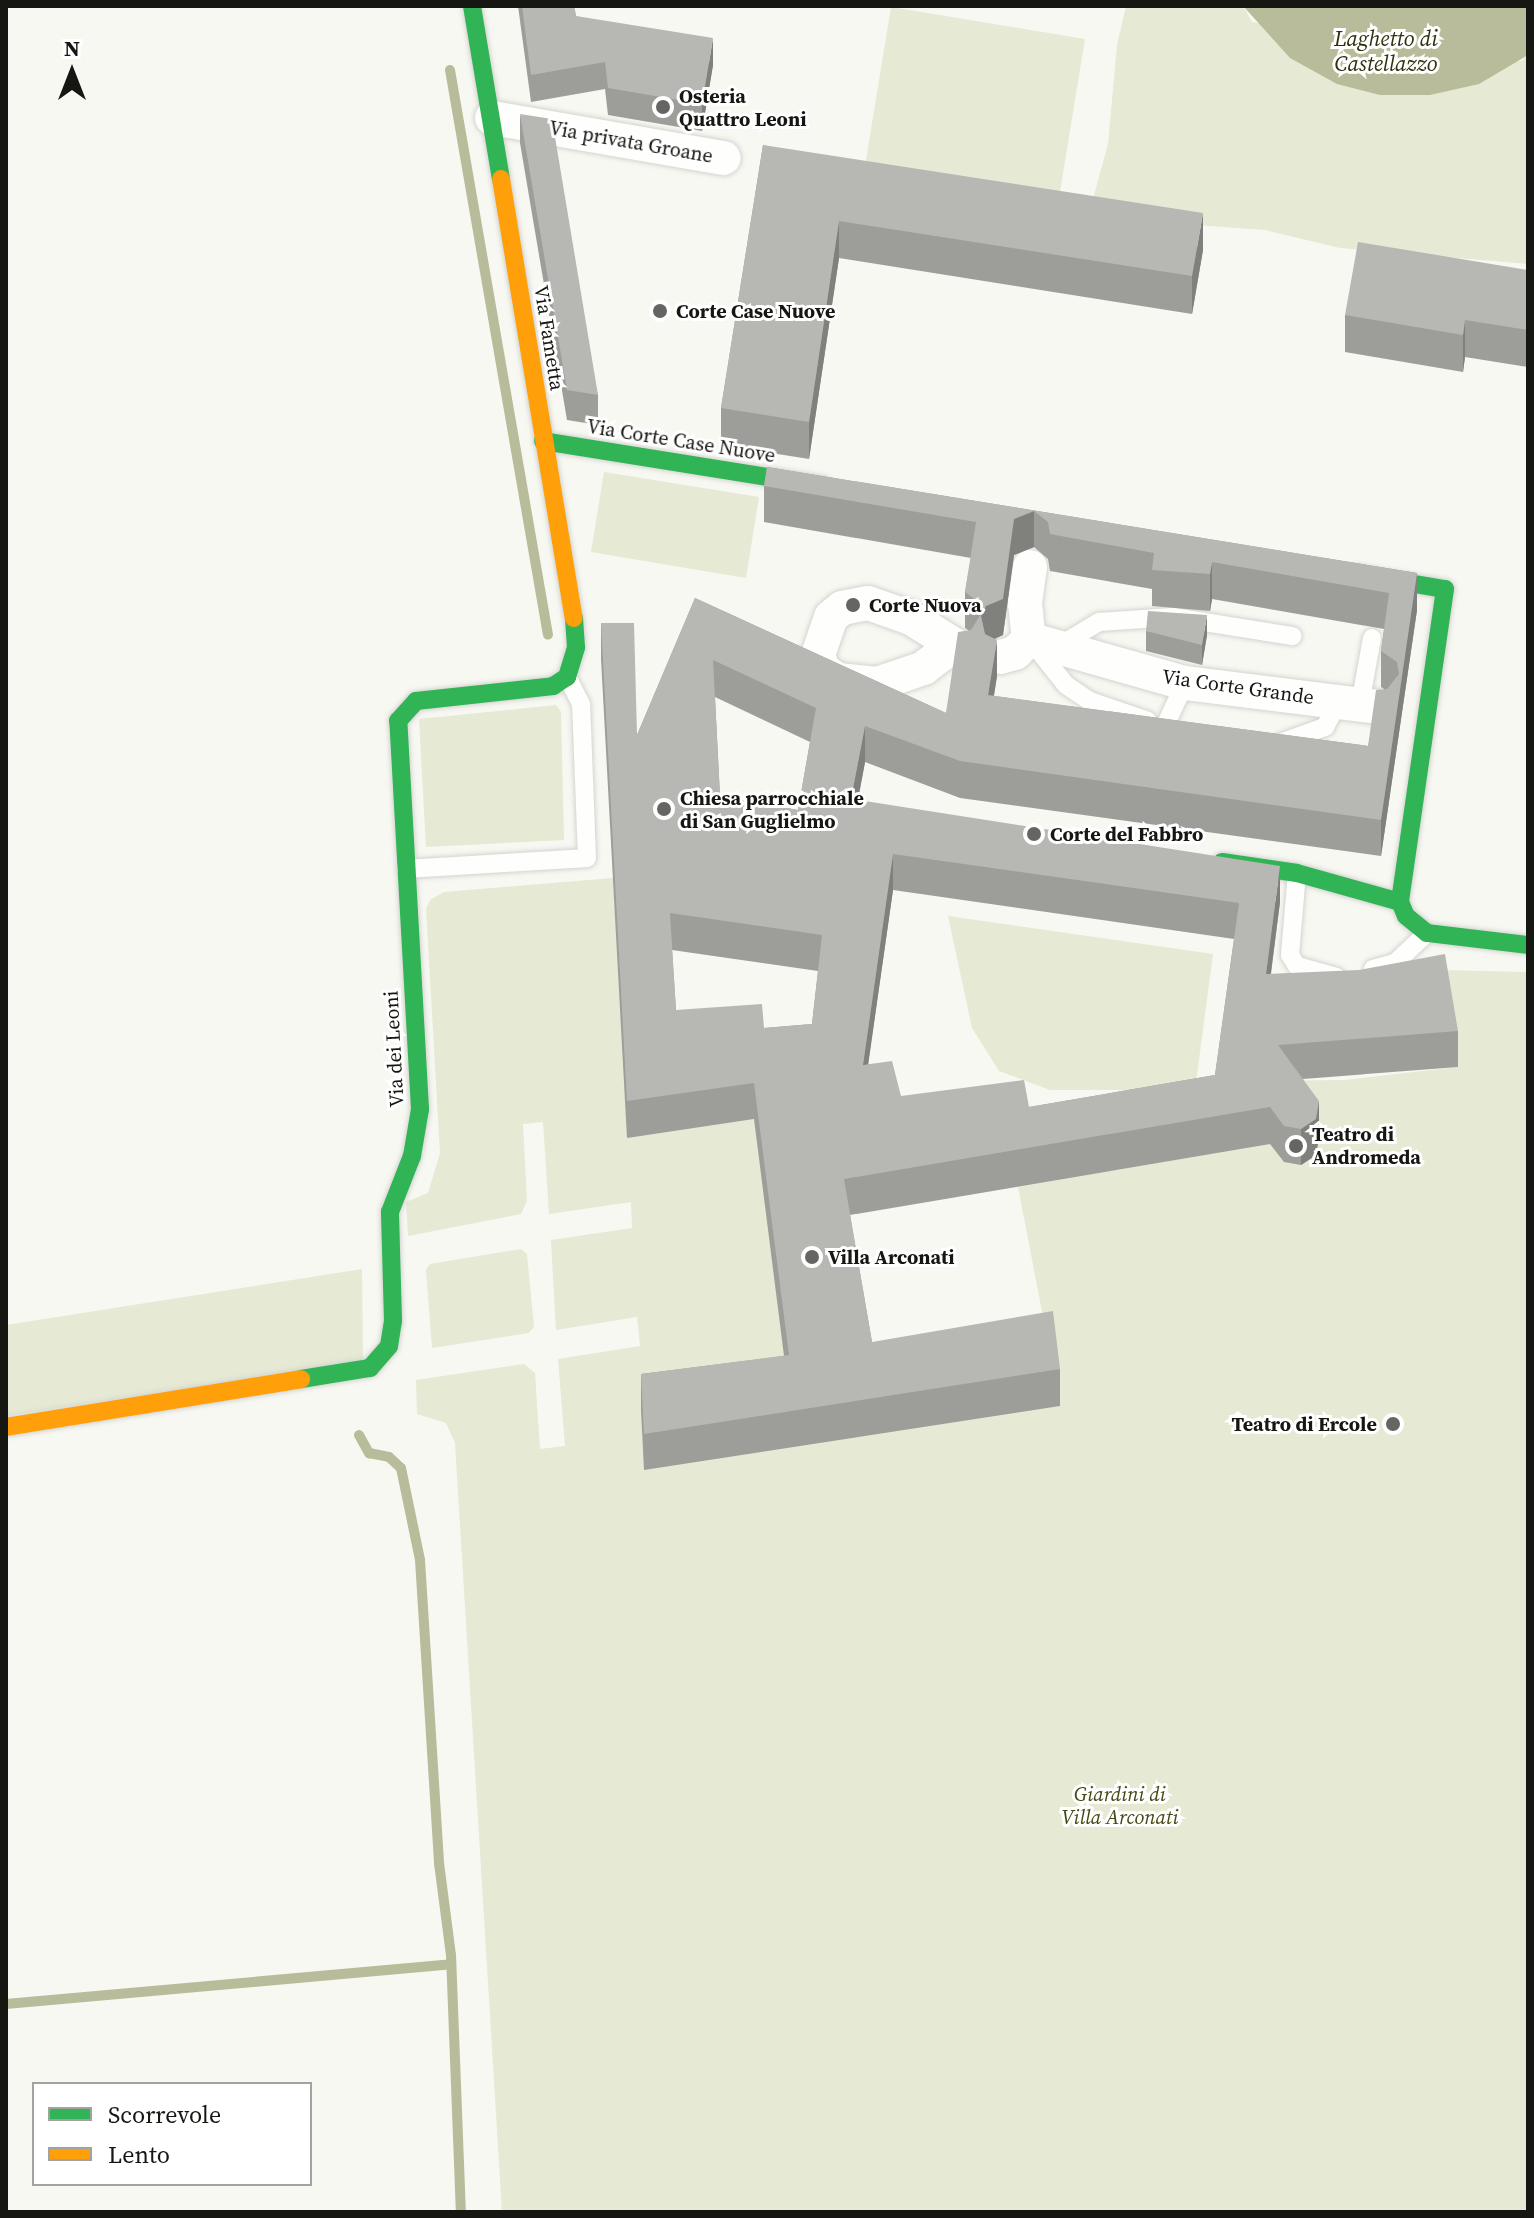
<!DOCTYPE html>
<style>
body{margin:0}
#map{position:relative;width:1534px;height:2218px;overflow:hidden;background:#f7f8f2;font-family:"Source Serif 4",serif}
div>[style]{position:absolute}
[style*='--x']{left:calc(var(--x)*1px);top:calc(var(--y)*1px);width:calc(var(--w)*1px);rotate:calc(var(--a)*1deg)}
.green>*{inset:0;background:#e6e9d3}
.water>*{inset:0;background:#b9bc9a}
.stream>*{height:10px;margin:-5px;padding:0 5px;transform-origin:5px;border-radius:5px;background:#b9bc9a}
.roads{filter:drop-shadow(0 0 2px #d4d4d0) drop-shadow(0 0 2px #d4d4d0)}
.lane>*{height:18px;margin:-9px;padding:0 9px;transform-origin:9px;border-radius:9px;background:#fefefd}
.street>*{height:34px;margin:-17px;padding:0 17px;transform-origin:17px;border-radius:17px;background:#fefefd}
.fast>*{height:18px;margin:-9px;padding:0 9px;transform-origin:9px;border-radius:9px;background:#30b455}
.slow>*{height:18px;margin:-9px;padding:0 9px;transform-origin:9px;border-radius:9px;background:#ff9f0a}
.wall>*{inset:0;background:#9d9e9a}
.shaded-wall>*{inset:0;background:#80817d}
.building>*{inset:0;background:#b7b8b3}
.dots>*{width:22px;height:22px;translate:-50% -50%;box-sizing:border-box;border:4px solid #fff;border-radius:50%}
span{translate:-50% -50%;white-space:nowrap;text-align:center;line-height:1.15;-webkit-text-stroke:6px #fff;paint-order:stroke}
.poi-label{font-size:20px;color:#161613;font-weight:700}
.left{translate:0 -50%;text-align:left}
.right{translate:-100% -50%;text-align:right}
.street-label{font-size:20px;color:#161613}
.park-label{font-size:20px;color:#464813;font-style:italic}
.water-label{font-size:22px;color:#2f310c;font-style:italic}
.frame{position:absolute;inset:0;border:8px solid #161613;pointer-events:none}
.legend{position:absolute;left:32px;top:2082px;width:280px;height:104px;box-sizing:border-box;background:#fff;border:2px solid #a2a2a1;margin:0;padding:10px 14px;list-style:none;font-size:24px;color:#161613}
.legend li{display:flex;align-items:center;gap:16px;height:40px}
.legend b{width:40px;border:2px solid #a2a2a1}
.north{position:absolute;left:32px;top:32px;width:80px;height:80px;-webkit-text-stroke:6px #fff;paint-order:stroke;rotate:0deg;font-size:22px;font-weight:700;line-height:32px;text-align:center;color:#161613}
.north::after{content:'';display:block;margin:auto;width:28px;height:36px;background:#161613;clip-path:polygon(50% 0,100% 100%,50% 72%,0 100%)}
</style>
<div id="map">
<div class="green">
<i style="clip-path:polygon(1126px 6px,1243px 6px,1252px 22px,1522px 61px,1528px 55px,1528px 264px,1340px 248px,1265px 230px,1196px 225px,1093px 199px,1108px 144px,1117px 45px)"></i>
<i style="clip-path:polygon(891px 7px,1085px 39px,1059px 198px,865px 166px)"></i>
<i style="clip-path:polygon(604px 472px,759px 497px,746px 578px,591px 552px)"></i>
<i style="clip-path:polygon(556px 705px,561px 712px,564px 840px,426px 847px,419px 719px)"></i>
<i style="clip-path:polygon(613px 878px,629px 1137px,754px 1119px,852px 1436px,1060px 1405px,1018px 1187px,1250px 1147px,1256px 1081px,1344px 1080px,1457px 1067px,1441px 970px,1528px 972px,1528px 2212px,502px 2212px,455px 1443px,446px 1423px,417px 1414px,416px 1380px,524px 1364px,535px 1373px,540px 1449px,565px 1446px,558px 1359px,640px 1346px,637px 1317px,556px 1330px,551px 1240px,632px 1228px,631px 1202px,549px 1214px,543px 1122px,523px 1124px,527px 1201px,521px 1214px,408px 1236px,406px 1202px,428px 1193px,440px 1153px,426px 909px,430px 900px,444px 892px)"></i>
<i style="clip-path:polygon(948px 916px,1213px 954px,1195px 1090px,1050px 1090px,999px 1071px,972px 1028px)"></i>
<i style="clip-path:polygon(521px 1249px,527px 1254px,534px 1327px,529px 1333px,432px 1348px,426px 1270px,430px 1264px)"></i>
<i style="clip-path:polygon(362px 1269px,363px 1362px,6px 1416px,6px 1325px)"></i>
</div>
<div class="water">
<i style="clip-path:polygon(1243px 6px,1528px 6px,1528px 55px,1479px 84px,1430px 95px,1380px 95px,1337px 84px,1290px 58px)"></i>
</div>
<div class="stream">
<i style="--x:450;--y:70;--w:573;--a:80.16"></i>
<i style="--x:359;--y:1435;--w:21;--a:61"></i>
<i style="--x:369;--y:1453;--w:20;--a:11"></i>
<i style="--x:389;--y:1457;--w:16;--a:43"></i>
<i style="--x:401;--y:1468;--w:94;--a:78.3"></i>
<i style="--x:420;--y:1560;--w:304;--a:86.4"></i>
<i style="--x:439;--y:1863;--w:93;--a:82.6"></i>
<i style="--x:451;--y:1955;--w:257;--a:87.8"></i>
<i style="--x:6;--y:2004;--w:447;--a:-5.1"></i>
</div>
<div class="roads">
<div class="lane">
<i style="--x:1031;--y:641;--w:56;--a:51.5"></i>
<i style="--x:1066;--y:685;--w:29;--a:34"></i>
<i style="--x:1090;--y:701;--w:61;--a:19"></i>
<i style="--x:1059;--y:646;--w:47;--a:-31"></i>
<i style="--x:1099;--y:622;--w:74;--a:-3.9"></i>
<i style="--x:1173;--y:617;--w:121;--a:9.1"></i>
<i style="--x:1360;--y:704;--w:67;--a:-79.7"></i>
<i style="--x:1165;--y:726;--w:47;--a:-65.1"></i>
<i style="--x:1283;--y:742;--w:45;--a:-19.7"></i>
<i style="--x:1325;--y:727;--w:30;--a:-62"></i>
<i style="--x:406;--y:869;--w:181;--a:-3.5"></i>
<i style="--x:587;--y:858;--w:154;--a:-92.2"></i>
<i style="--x:581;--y:704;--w:30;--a:-117"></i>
<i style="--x:1297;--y:873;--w:82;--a:94.9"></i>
<i style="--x:1290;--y:955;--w:13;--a:58"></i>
<i style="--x:1297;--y:966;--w:41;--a:15.4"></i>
<i style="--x:1373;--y:969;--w:23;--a:-15"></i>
<i style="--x:1395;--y:963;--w:44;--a:-43.2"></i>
</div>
<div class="street">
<i style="--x:492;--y:118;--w:235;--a:9.8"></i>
<i style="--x:1030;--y:567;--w:36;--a:98"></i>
<i style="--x:1025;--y:603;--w:36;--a:84"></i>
<i style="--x:1029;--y:639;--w:162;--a:15.8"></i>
<i style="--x:1185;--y:683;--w:195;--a:7.1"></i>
<i style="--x:954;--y:645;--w:38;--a:143"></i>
<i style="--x:924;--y:668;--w:50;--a:161.2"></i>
<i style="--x:877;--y:684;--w:39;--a:-174"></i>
<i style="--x:838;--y:680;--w:18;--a:-146"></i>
<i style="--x:823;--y:670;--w:16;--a:-108"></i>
<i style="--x:818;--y:655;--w:40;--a:-71.1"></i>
<i style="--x:831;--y:617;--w:14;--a:-39"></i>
<i style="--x:842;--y:608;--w:26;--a:-11"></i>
<i style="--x:868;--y:603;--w:46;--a:19.2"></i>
<i style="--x:911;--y:618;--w:59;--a:31.8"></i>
<i style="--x:1000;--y:657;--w:16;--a:-15"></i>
<i style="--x:1015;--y:653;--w:20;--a:-45"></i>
</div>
<div class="fast">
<i style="--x:472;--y:6;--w:175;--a:80.5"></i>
<i style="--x:543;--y:441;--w:284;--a:9.1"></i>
<i style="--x:1356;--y:574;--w:90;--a:9.6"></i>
<i style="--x:1445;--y:589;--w:316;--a:98.2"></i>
<i style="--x:1400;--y:902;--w:15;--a:67"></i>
<i style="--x:1406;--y:916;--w:27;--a:39"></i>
<i style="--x:1427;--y:933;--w:102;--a:6.8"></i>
<i style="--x:1222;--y:862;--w:76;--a:8.3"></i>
<i style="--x:1297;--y:873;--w:107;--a:15.7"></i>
<i style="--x:301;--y:1379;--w:70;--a:-9.1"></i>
<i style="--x:370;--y:1368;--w:29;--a:-49"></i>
<i style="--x:389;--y:1346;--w:25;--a:-81"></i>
<i style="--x:393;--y:1321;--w:109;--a:-91.6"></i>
<i style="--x:390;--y:1212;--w:60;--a:-68.6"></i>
<i style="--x:412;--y:1156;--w:48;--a:-80.3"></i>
<i style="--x:420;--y:1109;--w:389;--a:-93.2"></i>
<i style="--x:398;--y:721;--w:27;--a:-48"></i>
<i style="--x:416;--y:701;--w:138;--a:-6.2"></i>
<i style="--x:553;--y:686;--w:17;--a:-33"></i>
<i style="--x:567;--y:677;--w:31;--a:-73"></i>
<i style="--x:576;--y:647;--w:29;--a:-94"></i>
</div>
<div class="slow">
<i style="--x:501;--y:179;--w:445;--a:80.6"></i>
<i style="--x:6;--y:1427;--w:299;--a:-9.2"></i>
</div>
</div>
<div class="wall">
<i style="clip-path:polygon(518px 6px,574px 6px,576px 16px,713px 65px,702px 131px,608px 115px,605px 89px,531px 102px)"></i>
<i style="clip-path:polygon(520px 114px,598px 395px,598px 425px,567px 420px,520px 143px)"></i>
<i style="clip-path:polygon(763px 145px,1203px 250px,1192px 314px,839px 258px,809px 459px,721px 445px,721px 408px)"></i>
<i style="clip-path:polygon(1528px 270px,1528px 367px,1465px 357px,1463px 372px,1345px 352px,1345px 315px)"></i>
<i style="clip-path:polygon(evenodd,767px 467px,1417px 573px,1417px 610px,1381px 856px,960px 798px,865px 762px,858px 800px,1280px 902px,1271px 974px,1458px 1031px,1458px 1067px,1303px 1079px,1319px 1137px,1316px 1155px,1301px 1165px,1284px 1162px,1270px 1144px,850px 1215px,872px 1342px,1060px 1369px,1060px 1406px,644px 1470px,641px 1410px,641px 1374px,784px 1356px,754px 1119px,627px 1138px,601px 659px,601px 623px,637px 735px,695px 598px,946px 713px,968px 630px,965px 628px,965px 592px,971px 558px,764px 522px,764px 486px,767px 467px,1034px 547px,1048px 559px,1050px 571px,1152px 589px,1152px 606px,1210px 611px,1212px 599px,1384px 629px,1381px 651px,1381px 687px,1384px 689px,1368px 746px,994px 696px,997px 676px,995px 639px,1003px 635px,1014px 555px,1034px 547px,767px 467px,715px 697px,810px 742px,798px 810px,720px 796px,715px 697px,767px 467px,893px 890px,1234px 939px,1215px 1075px,1029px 1107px,901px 1096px,868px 1064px,893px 890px,767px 467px,672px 950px,818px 971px,812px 1024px,764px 1028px,676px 1010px,672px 950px)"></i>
<i style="clip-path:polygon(1146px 631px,1207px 635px,1202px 665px,1146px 651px)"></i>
<i style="clip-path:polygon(1528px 868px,1528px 920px,1526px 920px,1526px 883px)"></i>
</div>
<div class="shaded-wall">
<i style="clip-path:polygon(713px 38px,713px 65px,702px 131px,702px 104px)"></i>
<i style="clip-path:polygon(1203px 213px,1203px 250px,1192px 314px,1192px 276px)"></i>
<i style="clip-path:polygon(839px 221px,839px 258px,809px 459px,809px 422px)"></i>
<i style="clip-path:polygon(1465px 320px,1465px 357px,1463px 372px,1463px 335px)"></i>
<i style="clip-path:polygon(1034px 511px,1034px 547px,1014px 555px,1003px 635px,986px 642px,981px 616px,1014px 519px)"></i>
<i style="clip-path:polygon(1212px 562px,1212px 599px,1210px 611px,1210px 574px)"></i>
<i style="clip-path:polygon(1417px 573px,1417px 610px,1381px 856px,1381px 820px)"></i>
<i style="clip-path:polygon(1207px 615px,1207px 635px,1202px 665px,1202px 645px)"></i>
<i style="clip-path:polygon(997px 640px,997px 676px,988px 731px,988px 695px)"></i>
<i style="clip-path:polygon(865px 726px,865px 762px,851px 836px,851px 799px)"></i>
<i style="clip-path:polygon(893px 854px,893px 890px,863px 1101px,863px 1065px)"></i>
<i style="clip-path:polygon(1280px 866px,1280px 902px,1266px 1010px,1266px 974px)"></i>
<i style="clip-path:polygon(1319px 1101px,1319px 1137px,1316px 1155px,1301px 1165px,1301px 1129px)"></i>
</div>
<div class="building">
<i style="clip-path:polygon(522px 6px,574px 6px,576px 16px,713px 38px,702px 104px,608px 88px,605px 62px,531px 75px)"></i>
<i style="clip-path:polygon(520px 114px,552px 119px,598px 395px,567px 390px)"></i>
<i style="clip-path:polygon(763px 145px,1203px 213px,1192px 276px,839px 221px,809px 422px,721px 408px)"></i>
<i style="clip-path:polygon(1358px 242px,1528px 270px,1528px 330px,1465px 320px,1463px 335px,1345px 315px)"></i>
<i style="clip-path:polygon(evenodd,767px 467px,1417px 573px,1381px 820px,960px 761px,865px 726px,851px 799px,1280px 866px,1266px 974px,1359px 970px,1445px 954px,1458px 1031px,1278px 1045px,1319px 1101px,1316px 1119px,1301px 1129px,1284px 1126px,1270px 1107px,844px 1179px,872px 1342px,1053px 1311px,1060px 1369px,644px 1434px,641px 1374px,789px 1355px,754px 1083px,627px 1101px,601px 623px,634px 623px,637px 735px,695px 598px,946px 713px,958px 632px,971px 630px,981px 614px,978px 602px,965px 592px,976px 522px,764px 486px,767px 467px,1034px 511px,1048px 522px,1050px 534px,1154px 553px,1152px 570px,1210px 574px,1212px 562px,1389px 593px,1381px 651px,1397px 662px,1399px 674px,1387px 689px,1376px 690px,1368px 746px,988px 695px,997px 640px,985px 634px,981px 616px,986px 606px,1003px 599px,1014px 519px,1034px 511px,767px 467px,713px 660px,816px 708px,798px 810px,720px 796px,713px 660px,767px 467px,893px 854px,1239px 903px,1215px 1075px,1029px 1107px,1024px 1080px,901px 1096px,892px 1061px,863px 1065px,893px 854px,767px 467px,670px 913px,822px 935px,812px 1024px,764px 1028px,762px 1004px,676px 1010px,670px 913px)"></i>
<i style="clip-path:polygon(1148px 611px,1207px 615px,1202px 645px,1146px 631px)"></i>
</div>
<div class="dots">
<i style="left:663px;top:107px;background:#656561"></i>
<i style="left:660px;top:311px;background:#656561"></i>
<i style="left:853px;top:605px;background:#656561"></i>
<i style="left:664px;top:809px;background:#656561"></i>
<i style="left:1034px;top:834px;background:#656561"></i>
<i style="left:1296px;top:1146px;background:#656561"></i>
<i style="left:812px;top:1257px;background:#656561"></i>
<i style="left:1393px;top:1424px;background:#656561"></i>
</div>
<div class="poi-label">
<span class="left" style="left:679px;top:108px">Osteria<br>Quattro Leoni</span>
<span class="left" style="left:676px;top:311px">Corte Case Nuove</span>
<span class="left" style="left:869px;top:605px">Corte Nuova</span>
<span class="left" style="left:680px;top:810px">Chiesa parrocchiale<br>di San Guglielmo</span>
<span class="left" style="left:1050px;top:834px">Corte del Fabbro</span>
<span class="left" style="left:1312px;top:1146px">Teatro di<br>Andromeda</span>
<span class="left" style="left:828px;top:1257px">Villa Arconati</span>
<span class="right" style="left:1377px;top:1424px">Teatro di Ercole</span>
</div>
<div class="street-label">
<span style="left:631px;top:142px;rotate:10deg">Via privata Groane</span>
<span style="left:549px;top:338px;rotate:81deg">Via Fametta</span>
<span style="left:681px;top:441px;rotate:9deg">Via Corte Case Nuove</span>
<span style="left:1238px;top:687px;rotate:8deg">Via Corte Grande</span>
<span style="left:394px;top:1049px;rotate:-93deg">Via dei Leoni</span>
</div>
<div class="park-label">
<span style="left:1120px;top:1806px">Giardini di<br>Villa Arconati</span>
</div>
<div class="water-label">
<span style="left:1386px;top:51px">Laghetto di<br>Castellazzo</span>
</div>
<div class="frame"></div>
<ul class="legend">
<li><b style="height:10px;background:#30b455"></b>Scorrevole</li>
<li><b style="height:10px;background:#ff9f0a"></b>Lento</li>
</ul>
<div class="north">N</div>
</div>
